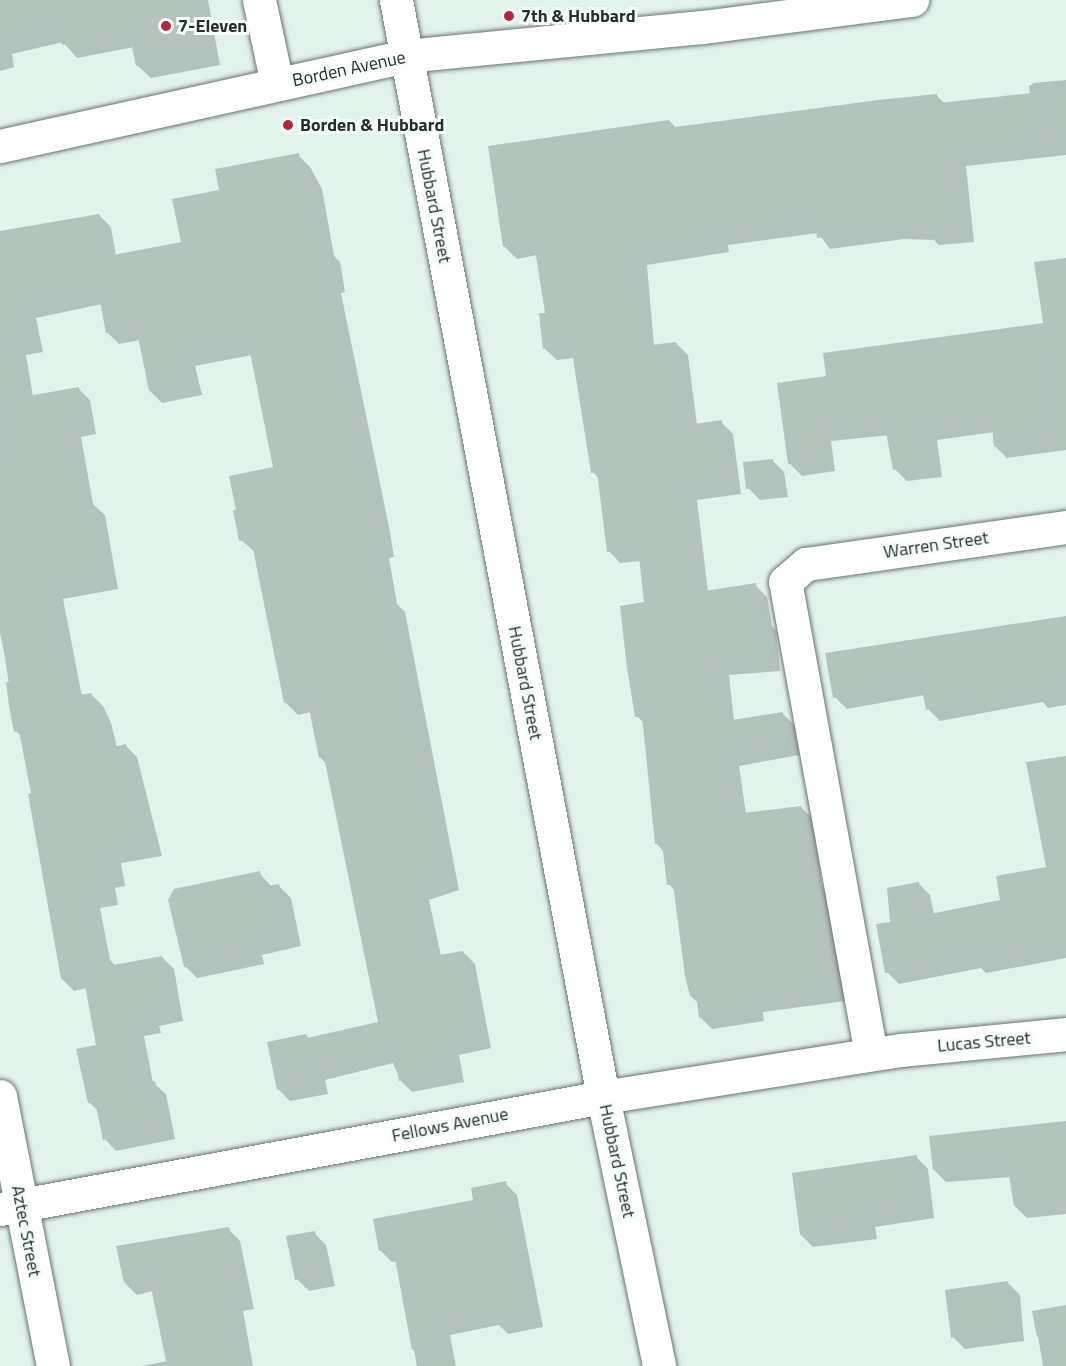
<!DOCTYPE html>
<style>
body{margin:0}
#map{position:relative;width:1066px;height:1366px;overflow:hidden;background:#e2f3ec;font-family:"Titillium Web",sans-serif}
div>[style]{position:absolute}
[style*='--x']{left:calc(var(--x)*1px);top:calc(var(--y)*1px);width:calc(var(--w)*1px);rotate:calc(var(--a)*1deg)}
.shadow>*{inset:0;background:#0003}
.building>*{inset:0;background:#b4c4bd}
.roads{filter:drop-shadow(0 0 2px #687771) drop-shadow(0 0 2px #687771)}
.minor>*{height:33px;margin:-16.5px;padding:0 16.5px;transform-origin:16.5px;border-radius:16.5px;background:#fff}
.major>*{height:33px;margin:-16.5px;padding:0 16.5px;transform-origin:16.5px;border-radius:16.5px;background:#fff}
.dots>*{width:16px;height:16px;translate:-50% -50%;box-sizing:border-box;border:3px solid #f4fefa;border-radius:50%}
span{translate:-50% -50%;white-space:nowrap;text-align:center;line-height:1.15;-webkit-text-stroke:6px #f4fefa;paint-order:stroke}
.poi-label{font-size:18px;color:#282e2c;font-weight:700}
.left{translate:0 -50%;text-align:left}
.street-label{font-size:18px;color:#282e2c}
</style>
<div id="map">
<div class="shadow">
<i style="clip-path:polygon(0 0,208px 0,220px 65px,151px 78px,137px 65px,134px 47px,77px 58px,63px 42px,12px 54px,14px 67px,0 71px)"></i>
<i style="clip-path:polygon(1066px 80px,1066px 155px,966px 166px,974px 242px,939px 245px,934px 240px,904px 239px,830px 249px,818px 233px,728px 245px,729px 252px,647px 265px,654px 346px,676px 343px,688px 355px,697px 425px,721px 422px,733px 434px,741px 494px,697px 500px,708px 592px,755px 585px,767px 597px,772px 626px,776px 631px,780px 671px,729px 675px,734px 721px,783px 714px,795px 726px,799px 755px,739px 766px,746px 814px,801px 807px,813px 819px,822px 886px,827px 892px,846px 1001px,763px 1012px,764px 1021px,712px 1029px,700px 1017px,698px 1003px,691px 996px,675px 891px,669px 884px,664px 852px,656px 843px,644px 723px,637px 716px,646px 604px,641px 561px,620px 563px,609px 551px,599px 479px,593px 472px,575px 358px,557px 360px,545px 349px,546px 314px,537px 255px,517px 259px,505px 247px,675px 128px,937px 96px,945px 104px,1030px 95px,1029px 86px,1034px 83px)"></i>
<i style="clip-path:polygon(298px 155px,310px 167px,322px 189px,334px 256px,340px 262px,345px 292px,341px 293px,390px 532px,394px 557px,389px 558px,397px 604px,405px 612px,459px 890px,429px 900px,441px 956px,463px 952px,475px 964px,491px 1048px,459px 1055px,464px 1082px,412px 1092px,400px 1080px,393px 1063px,325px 1080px,328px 1094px,290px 1101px,278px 1089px,306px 1035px,310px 1039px,380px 1023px,327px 765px,320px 757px,311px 712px,298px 715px,286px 703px,255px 552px,241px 540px,275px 469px,252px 355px,195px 366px,202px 395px,162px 403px,150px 391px,140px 340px,119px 344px,107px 332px,102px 304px,36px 318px,43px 352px,26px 355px,33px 397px,78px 388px,90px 400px,96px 434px,81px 437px,93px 504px,105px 515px,118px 589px,63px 599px,82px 696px,91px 694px,103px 706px,111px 723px,117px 747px,125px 745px,137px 757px,162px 856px,121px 863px,125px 886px,115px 888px,118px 905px,100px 908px,110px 960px,116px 966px,162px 957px,174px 969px,183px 1021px,159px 1026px,161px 1033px,144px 1036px,153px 1083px,166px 1094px,175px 1139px,116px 1151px,105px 1139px,99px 1112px,89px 1102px,98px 1046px,87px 988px,74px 991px,62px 979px,33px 794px,22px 737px,16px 731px,0 625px,0 233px,99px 215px,111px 227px,116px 256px,183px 244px,221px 192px)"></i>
<i style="clip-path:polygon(1066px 260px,1066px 450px,1007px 458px,995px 446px,994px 432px,937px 440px,942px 477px,907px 481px,895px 469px,890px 435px,831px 441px,835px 471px,802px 476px,790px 464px,827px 378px,1045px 324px)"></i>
<i style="clip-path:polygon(772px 460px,784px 472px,788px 497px,760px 500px,748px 488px)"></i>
<i style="clip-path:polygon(1066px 618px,1066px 705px,1048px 708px,1043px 702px,940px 721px,928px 709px,925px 695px,847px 709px,835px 697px,827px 654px)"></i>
<i style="clip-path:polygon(1066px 757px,1066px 958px,986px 973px,981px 968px,899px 984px,887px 972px,892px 923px,918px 883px,930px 895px,934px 915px,1002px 901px,1047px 868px)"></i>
<i style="clip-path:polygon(259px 873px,272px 887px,279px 886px,291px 898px,301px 946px,262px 955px,264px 964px,197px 978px,185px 966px)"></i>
<i style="clip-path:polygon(1066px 1122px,1066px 1214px,1027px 1218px,1015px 1206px,1011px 1177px,946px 1182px,934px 1170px)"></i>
<i style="clip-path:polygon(916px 1157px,928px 1169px,934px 1218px,875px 1227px,877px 1239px,813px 1247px,801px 1235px)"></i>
<i style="clip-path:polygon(505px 1183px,517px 1195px,543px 1327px,508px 1334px,499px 1325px,450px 1335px,456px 1366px,417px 1366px,397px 1261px,392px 1262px,380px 1250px)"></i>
<i style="clip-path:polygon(228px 1229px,240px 1241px,254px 1309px,243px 1311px,253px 1366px,142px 1366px,168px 1361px,153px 1291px,137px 1295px,125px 1283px)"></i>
<i style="clip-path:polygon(314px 1233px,326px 1245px,335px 1286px,309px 1291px,297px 1279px)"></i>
<i style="clip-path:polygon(1008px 1283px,1020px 1295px,1024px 1341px,965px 1349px,953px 1337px)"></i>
<i style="clip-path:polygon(1066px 1307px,1066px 1366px,1043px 1366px,1034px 1312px)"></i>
</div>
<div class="building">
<i style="clip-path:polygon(0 0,198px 0,208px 52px,136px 66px,129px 33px,62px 45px,59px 27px,0 41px)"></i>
<i style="clip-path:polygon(1052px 91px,1057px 135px,1038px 138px,1038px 145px,955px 154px,963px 231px,926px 234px,925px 228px,893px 231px,893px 228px,817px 238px,815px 220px,716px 233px,717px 241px,636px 253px,644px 346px,676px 342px,688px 425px,722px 420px,730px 483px,686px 489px,698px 592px,756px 583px,761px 618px,765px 617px,769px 659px,717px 664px,725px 721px,783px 712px,787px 743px,728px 755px,736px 814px,801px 806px,811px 879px,816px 878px,824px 932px,828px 932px,835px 990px,751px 1001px,753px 1009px,699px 1018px,696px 995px,690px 996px,685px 976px,673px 884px,667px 885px,662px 843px,655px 844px,642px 716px,635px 717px,627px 668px,620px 606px,644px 602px,638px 548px,607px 552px,597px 472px,591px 473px,571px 346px,543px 349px,539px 313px,545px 313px,534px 243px,503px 247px,488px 146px,669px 120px,675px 127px,878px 100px,937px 94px,938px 103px)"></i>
<i style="clip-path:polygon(299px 153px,302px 171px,308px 170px,310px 176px,323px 249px,328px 248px,334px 280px,330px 281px,379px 518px,383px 545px,378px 546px,387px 599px,393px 598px,448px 878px,418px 888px,433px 956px,463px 951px,480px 1037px,448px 1043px,453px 1070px,399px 1081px,394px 1056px,386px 1059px,384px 1051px,314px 1068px,316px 1082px,277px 1090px,267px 1042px,306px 1034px,307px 1038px,378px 1022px,324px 757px,319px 758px,307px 699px,284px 703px,251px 539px,239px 541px,233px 510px,236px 510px,229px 476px,273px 467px,248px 342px,184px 354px,190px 383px,149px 391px,136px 327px,106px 333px,98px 291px,25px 306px,32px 340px,0 347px,0 231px,99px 214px,108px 256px,181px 242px,172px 199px,219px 190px,215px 169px)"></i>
<i style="clip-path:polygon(1066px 258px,1066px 367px,1045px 368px,1053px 440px,994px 447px,991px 419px,926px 428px,931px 465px,893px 470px,884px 421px,820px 430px,824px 460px,788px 464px,777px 383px,826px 376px,823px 353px,1043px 323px,1034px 262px)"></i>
<i style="clip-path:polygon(79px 387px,85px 422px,70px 425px,84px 503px,93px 502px,107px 577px,52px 588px,73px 696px,91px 693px,95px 710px,100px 709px,108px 748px,126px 744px,151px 844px,110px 851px,114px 874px,104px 876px,107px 893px,89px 897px,100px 954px,106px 954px,108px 966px,162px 956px,172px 1009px,148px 1014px,149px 1021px,133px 1024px,144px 1083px,155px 1081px,164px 1127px,103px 1140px,95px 1101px,88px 1103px,76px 1049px,96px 1045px,83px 975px,61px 979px,28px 794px,31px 793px,19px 731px,14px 732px,9px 706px,6px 682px,10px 682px,0 633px,0 462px,9px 460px,0 401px)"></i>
<i style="clip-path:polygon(773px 459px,777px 485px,746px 489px,743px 462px)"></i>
<i style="clip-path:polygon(1066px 616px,1066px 668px,1061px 669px,1064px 692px,1035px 697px,1034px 690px,926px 710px,921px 682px,833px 698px,825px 653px)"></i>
<i style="clip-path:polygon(1066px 756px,1066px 945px,973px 962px,972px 956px,885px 973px,876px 924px,890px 922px,887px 888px,919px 882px,925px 915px,1000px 900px,996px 876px,1046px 867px,1026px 762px)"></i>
<i style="clip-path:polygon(260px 871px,263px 887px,279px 884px,290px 935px,251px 943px,253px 952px,184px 967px,168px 900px,174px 889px)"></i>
<i style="clip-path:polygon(1066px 1121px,1066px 1201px,1014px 1206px,1007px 1163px,933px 1170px,929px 1136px)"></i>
<i style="clip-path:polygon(917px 1155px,923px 1207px,864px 1216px,866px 1227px,800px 1235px,792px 1173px)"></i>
<i style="clip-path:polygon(506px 1181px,532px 1316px,495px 1322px,493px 1312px,439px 1323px,443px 1345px,412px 1350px,393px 1248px,379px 1251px,373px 1219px,473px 1200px,471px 1188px)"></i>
<i style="clip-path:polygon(229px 1227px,243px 1297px,231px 1299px,244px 1366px,167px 1366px,149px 1278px,124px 1283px,116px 1246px)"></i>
<i style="clip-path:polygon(315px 1231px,324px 1274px,295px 1280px,286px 1236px)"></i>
<i style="clip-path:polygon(1008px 1281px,1013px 1329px,951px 1338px,945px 1290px)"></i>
<i style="clip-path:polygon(1066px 1305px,1066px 1332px,1037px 1337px,1032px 1311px)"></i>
</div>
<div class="roads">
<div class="minor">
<i style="--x:259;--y:0;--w:86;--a:77.9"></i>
<i style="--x:0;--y:146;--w:415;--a:-12.5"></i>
<i style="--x:405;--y:56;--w:299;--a:-5.6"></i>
<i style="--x:703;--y:27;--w:211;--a:-7.4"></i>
<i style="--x:871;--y:1054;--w:480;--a:-100.3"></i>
<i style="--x:785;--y:582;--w:28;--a:-41"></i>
<i style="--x:806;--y:564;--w:263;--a:-8.1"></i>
<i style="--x:0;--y:1096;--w:275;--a:78.9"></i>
<i style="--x:0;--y:1209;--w:613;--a:-10.52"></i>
<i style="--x:603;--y:1097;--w:302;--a:-9"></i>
<i style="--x:901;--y:1050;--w:166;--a:-5.5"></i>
</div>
<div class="major">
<i style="--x:396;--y:0;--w:1116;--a:79.31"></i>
<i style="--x:603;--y:1097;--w:275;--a:78.2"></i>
</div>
</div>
<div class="dots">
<i style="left:509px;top:16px;background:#b7253c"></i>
<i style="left:166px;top:26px;background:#b7253c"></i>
<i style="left:288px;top:125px;background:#b7253c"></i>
</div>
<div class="poi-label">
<span class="left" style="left:521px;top:16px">7th &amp; Hubbard</span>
<span class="left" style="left:178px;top:26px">7-Eleven</span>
<span class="left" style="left:300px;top:125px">Borden &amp; Hubbard</span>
</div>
<div class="street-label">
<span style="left:349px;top:69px;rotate:-12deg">Borden Avenue</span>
<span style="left:434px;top:206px;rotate:79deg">Hubbard Street</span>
<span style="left:936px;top:545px;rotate:-8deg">Warren Street</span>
<span style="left:525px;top:683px;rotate:79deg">Hubbard Street</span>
<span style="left:984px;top:1042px;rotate:-5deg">Lucas Street</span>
<span style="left:450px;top:1125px;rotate:-11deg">Fellows Avenue</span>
<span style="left:617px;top:1161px;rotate:78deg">Hubbard Street</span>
<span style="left:26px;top:1231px;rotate:79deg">Aztec Street</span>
</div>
</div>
